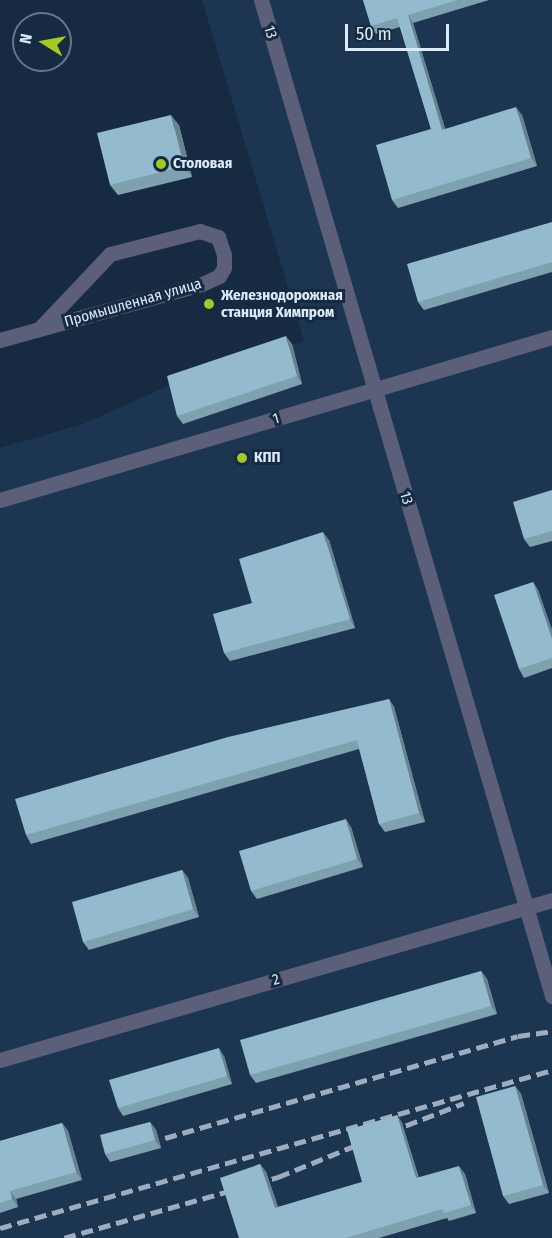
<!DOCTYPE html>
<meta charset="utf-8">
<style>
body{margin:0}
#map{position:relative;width:552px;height:1238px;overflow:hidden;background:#162a41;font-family:"Fira Sans Condensed",sans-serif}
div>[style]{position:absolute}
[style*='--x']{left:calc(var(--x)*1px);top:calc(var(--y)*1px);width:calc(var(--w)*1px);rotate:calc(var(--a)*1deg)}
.built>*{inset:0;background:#1c3651}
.minor>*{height:15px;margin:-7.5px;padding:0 7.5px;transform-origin:7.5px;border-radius:7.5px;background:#5b5f79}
.rail>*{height:4.5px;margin-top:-2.25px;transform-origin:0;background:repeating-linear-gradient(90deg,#9dacbe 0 12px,transparent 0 18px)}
.wall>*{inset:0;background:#7ea1b0}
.shaded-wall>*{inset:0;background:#678390}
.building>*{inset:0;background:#93bbcd}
.dots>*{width:16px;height:16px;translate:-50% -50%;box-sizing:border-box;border:3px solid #162a41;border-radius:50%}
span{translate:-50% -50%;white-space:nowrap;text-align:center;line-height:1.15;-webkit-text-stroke:6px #162a41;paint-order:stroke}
.street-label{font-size:15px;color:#ddeaf9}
.poi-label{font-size:15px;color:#ddeaf9;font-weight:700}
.left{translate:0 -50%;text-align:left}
.north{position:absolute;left:12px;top:12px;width:60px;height:60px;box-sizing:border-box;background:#162a41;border:2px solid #66778b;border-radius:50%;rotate:281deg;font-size:16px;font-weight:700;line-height:24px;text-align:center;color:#ddeaf9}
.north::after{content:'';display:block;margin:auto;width:21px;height:27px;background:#a4c824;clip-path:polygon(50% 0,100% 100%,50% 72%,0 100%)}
.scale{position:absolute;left:345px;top:24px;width:104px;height:27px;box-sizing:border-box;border:3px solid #ddeaf9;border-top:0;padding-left:8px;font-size:18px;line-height:21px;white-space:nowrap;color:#ddeaf9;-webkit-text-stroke:4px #162a41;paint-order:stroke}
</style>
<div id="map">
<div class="built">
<i style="clip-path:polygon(202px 0,552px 0,552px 1238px,0 1238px,0 448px,83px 424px,172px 384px,304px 341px)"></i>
</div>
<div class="minor">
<i style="--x:261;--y:0;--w:1038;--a:73.71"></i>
<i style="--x:0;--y:340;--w:210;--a:-15.5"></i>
<i style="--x:202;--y:284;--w:19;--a:-25"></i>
<i style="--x:219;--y:276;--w:9;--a:-58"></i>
<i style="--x:224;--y:268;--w:13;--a:-90"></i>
<i style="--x:224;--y:255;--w:19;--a:-108"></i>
<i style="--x:218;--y:237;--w:19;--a:-162"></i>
<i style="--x:200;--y:231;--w:93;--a:165.7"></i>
<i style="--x:110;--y:254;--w:102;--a:133.4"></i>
<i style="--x:0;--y:500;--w:576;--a:-16.45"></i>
<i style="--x:0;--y:1060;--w:575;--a:-16.16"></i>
</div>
<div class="rail">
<i style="--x:389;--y:1132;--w:80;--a:-21.1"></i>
<i style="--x:165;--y:1138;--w:367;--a:-16.1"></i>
<i style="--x:518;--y:1036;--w:34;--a:-8"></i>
<i style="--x:0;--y:1228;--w:574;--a:-15.97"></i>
<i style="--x:64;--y:1238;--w:223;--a:-15.9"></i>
<i style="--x:278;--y:1177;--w:95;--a:-22.2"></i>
</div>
<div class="wall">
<i style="clip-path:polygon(363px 0,489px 0,413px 23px,445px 129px,522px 115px,537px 166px,398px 208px,392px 200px,431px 129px,400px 27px,376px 34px,371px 26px)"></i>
<i style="clip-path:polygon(179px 125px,192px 177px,118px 195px,110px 185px)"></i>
<i style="clip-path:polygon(552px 222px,552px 272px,424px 310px,418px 302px)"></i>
<i style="clip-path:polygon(292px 344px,302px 384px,183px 424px,177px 416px)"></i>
<i style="clip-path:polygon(552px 490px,552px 541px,530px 547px,524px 539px)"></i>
<i style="clip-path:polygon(329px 540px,355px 628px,230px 661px,224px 653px,252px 603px)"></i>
<i style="clip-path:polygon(533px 582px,538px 590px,552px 630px,552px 668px,524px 678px,519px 669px)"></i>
<i style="clip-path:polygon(389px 699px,394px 707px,425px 822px,385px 832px,379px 824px,359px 749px,31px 844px,26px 835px)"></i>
<i style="clip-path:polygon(351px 827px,363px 867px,257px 899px,251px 891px)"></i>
<i style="clip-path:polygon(182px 870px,188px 878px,199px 917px,89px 950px,83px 942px)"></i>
<i style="clip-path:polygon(481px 971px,487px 979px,497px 1014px,256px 1083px,250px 1075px)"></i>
<i style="clip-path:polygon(224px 1056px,232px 1084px,123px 1116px,118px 1108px)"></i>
<i style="clip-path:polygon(515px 1086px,521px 1094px,549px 1193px,509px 1204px,503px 1196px)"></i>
<i style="clip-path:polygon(397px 1115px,402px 1123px,419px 1178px,465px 1174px,476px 1213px,449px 1221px,447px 1218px,379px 1238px,239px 1238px,260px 1164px,266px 1172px,278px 1207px,362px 1182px)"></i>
<i style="clip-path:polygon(150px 1122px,156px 1130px,161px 1148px,110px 1162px,105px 1154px)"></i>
<i style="clip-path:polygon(62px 1123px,68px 1131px,82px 1180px,16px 1199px,18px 1207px,0 1213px,0 1141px)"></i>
</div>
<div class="shaded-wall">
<i style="clip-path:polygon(408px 15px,413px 23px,448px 138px,442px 130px)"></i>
<i style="clip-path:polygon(516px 107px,522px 115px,537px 166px,531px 158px)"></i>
<i style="clip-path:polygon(171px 115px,179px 125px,192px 177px,184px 166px)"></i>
<i style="clip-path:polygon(286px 336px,292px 344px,302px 384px,297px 376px)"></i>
<i style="clip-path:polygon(323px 532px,329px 540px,355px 628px,350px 619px)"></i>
<i style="clip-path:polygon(533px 582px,538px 590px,552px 630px,552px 639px)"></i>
<i style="clip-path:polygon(389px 699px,394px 707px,425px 822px,419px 813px)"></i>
<i style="clip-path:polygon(346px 819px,351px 827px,363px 867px,357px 859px)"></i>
<i style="clip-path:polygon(182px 870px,188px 878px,199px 917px,193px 909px)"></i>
<i style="clip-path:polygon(481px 971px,487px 979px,497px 1014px,491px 1006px)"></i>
<i style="clip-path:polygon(219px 1048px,224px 1056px,232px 1084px,227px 1076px)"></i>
<i style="clip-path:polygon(515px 1086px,521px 1094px,549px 1193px,543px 1185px)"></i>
<i style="clip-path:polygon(397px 1115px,402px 1123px,421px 1187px,416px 1178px)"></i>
<i style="clip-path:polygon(150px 1122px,156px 1130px,161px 1148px,155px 1140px)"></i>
<i style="clip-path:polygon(62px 1123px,68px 1131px,82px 1180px,76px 1172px)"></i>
<i style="clip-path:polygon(260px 1164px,266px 1172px,281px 1216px,275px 1208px)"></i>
<i style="clip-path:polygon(459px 1166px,465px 1174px,476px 1213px,471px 1205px)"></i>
<i style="clip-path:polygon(10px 1191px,16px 1199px,18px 1207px,12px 1199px)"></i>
</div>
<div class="building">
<i style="clip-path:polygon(363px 0,457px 0,408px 15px,442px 130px,516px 107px,531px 158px,392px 200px,376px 145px,431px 129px,397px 18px,371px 26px)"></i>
<i style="clip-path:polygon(171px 115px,184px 166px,110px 185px,97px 133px)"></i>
<i style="clip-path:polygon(552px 222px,552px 262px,418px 302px,407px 264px)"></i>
<i style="clip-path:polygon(286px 336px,297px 376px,177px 416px,167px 376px)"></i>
<i style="clip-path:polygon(552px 490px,552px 531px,524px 539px,513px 502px)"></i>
<i style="clip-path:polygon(323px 532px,350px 619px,224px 653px,213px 614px,252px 603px,239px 559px)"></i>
<i style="clip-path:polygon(533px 582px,552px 639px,552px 658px,519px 669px,494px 595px)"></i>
<i style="clip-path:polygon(389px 699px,419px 813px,379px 824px,357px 740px,26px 835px,15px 799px,228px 737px)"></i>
<i style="clip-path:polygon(346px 819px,357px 859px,251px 891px,239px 851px)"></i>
<i style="clip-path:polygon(182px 870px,193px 909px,83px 942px,72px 902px)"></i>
<i style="clip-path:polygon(481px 971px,491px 1006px,250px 1075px,240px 1040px)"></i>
<i style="clip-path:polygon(219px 1048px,227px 1076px,118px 1108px,109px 1080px)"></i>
<i style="clip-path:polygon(515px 1086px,543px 1185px,503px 1196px,476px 1097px)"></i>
<i style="clip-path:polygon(397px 1115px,416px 1178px,459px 1166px,471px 1205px,444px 1213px,442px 1209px,346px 1238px,239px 1238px,220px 1178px,260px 1164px,275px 1208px,362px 1182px,347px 1130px)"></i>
<i style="clip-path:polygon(150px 1122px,155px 1140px,105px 1154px,100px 1135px)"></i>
<i style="clip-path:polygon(62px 1123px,76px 1172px,10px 1191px,12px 1199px,0 1203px,0 1141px)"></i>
</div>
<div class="dots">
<i style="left:161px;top:164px;background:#a4c824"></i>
<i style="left:209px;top:304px;background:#a4c824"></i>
<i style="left:242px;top:458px;background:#a4c824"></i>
</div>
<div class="street-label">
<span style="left:270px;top:32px;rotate:74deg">13</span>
<span style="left:133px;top:303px;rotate:-16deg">Промышленная улица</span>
<span style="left:276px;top:419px;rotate:-16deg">1</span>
<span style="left:406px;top:498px;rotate:74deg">13</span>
<span style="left:276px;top:980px;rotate:-16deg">2</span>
</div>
<div class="poi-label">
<span class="left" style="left:173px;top:164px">Столовая</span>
<span class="left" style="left:221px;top:304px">Железнодорожная<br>станция Химпром</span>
<span class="left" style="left:254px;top:458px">КПП</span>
</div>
<div class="north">N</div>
<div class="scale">50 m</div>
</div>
